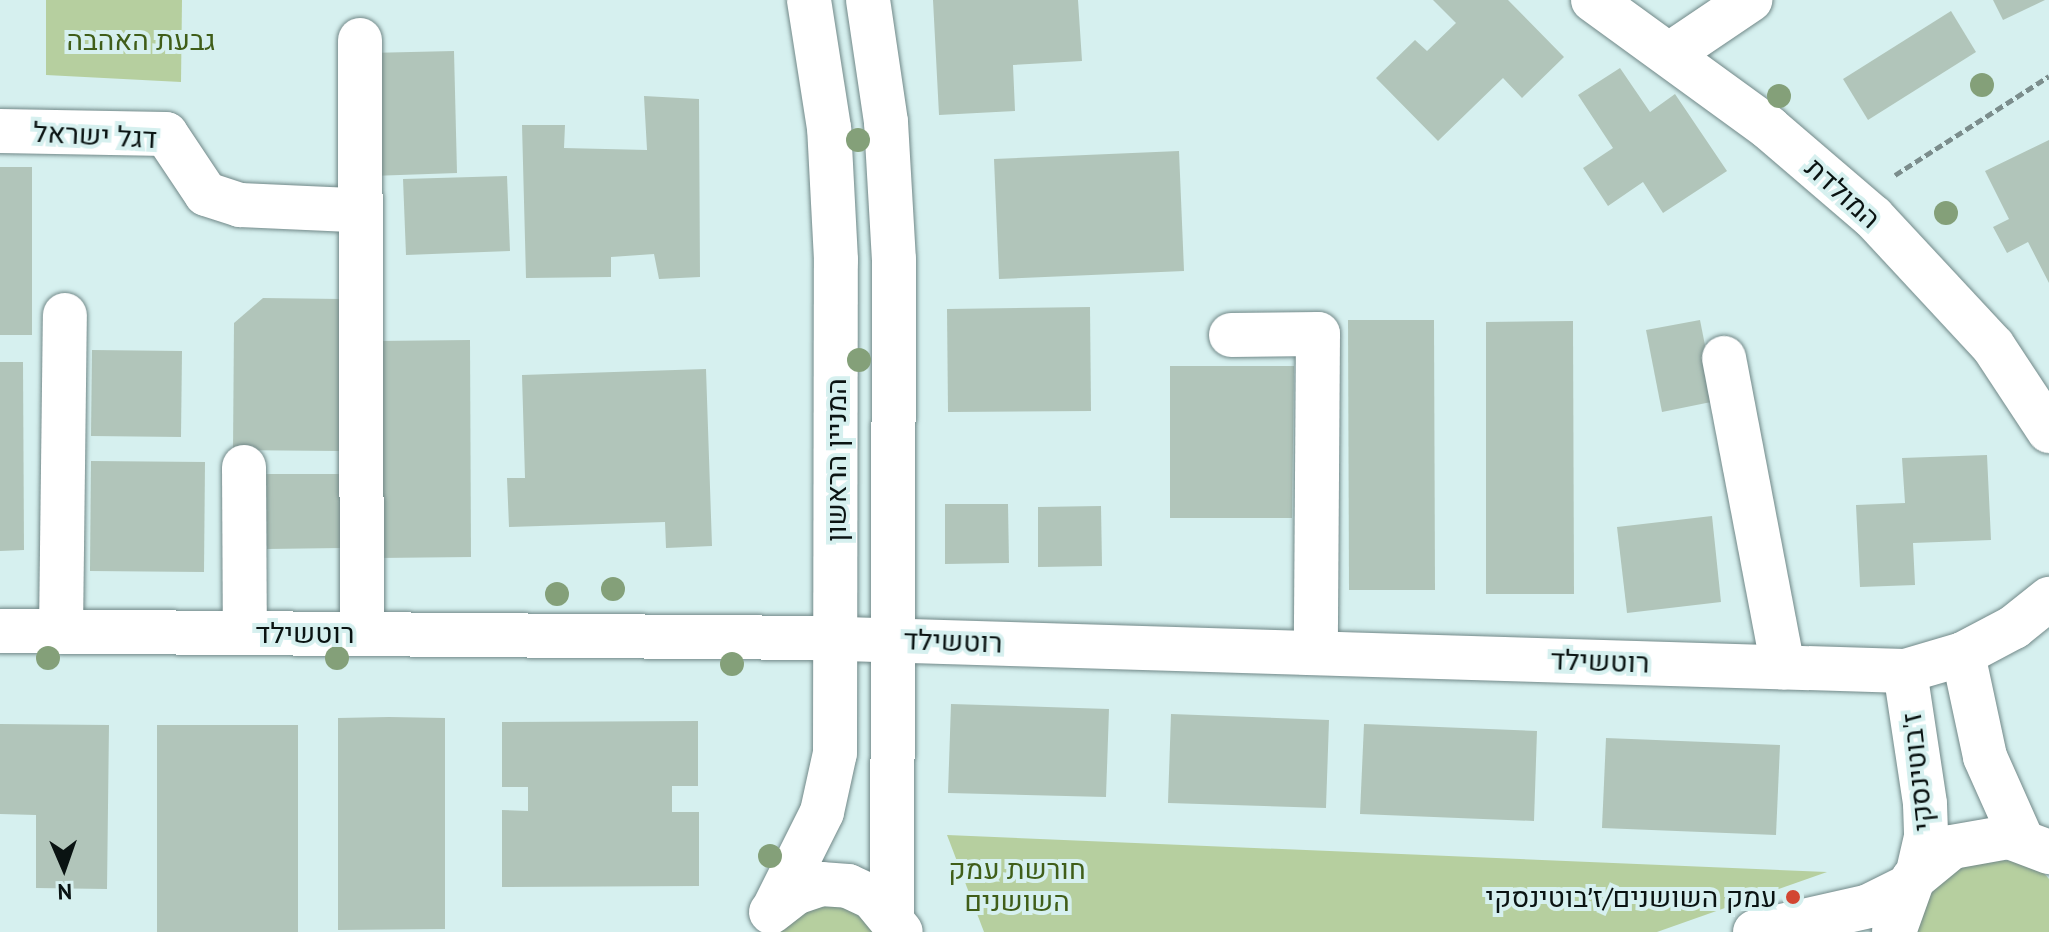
<!DOCTYPE html>
<meta charset="utf-8">
<style>
body{margin:0}
#map{position:relative;width:2049px;height:932px;overflow:hidden;background:#d6f0ef;font-family:"PT Sans",Heebo,sans-serif}
div>[style]{position:absolute}
[style*='--x']{left:calc(var(--x)*1px);top:calc(var(--y)*1px);width:calc(var(--w)*1px);rotate:calc(var(--a)*1deg)}
.green>*{inset:0;background:#b6cf9f}
.building>*{inset:0;background:#b1c5ba}
.path>*{height:5px;margin-top:-2.5px;transform-origin:0;background:repeating-linear-gradient(90deg,#7b8d8c 0 8px,transparent 0 12px)}
.roads{filter:drop-shadow(0 0 2px #718888) drop-shadow(0 0 2px #718888)}
.minor>*{height:44px;margin:-22px;padding:0 22px;transform-origin:22px;border-radius:22px;background:#fff}
.trees>*{width:24px;height:24px;margin:-12px;border-radius:50%;background:#84a079}
.dots>*{width:22px;height:22px;translate:-50% -50%;box-sizing:border-box;border:4px solid #d6f0ef;border-radius:50%}
span{translate:-50% -50%;white-space:nowrap;text-align:center;line-height:1.15;-webkit-text-stroke:8px #d6f0ef;paint-order:stroke}
.park-label{font-size:28px;color:#405e19}
.street-label{font-size:28px;color:#0a1312}
.poi-label{font-size:28px;color:#0a1312}
.right{translate:-100% -50%;text-align:right}
.north{position:absolute;left:24px;top:828px;width:80px;height:80px;-webkit-text-stroke:6px #d6f0ef;paint-order:stroke;rotate:178deg;font-size:22px;font-weight:700;line-height:32px;text-align:center;color:#0a1312}
.north::after{content:'';display:block;margin:auto;width:28px;height:36px;background:#0a1312;clip-path:polygon(50% 0,100% 100%,50% 72%,0 100%)}
</style>
<div id="map">
<div class="green">
<i style="clip-path:polygon(46px 0,182px 0,181px 82px,46px 75px)"></i>
<i style="clip-path:polygon(947px 835px,1827px 872px,1657px 932px,984px 932px)"></i>
<i style="clip-path:polygon(1980px 859px,2018px 861px,2043px 872px,2049px 879px,2049px 932px,1916px 932px,1926px 896px,1953px 869px)"></i>
<i style="clip-path:polygon(822px 893px,891px 932px,769px 932px)"></i>
</div>
<div class="building">
<i style="clip-path:polygon(933px 0,1078px 0,1082px 61px,1013px 65px,1015px 111px,939px 115px)"></i>
<i style="clip-path:polygon(1433px 0,1508px 0,1564px 57px,1522px 98px,1503px 78px,1438px 141px,1376px 78px,1415px 40px,1427px 51px,1456px 23px)"></i>
<i style="clip-path:polygon(1993px 0,2045px 0,2003px 20px)"></i>
<i style="clip-path:polygon(1951px 11px,1976px 52px,1868px 120px,1843px 79px)"></i>
<i style="clip-path:polygon(454px 51px,457px 173px,371px 176px,368px 53px)"></i>
<i style="clip-path:polygon(1620px 68px,1650px 112px,1675px 94px,1727px 171px,1663px 213px,1643px 182px,1608px 206px,1583px 168px,1613px 148px,1578px 95px)"></i>
<i style="clip-path:polygon(644px 96px,699px 99px,700px 277px,659px 279px,654px 254px,611px 257px,611px 277px,526px 278px,522px 125px,565px 125px,564px 148px,647px 150px)"></i>
<i style="clip-path:polygon(2049px 140px,2049px 283px,2028px 242px,2007px 253px,1993px 227px,2009px 219px,1985px 171px)"></i>
<i style="clip-path:polygon(1179px 151px,1184px 271px,999px 279px,994px 159px)"></i>
<i style="clip-path:polygon(0 167px,32px 167px,32px 335px,0 335px)"></i>
<i style="clip-path:polygon(507px 176px,510px 251px,406px 255px,403px 179px)"></i>
<i style="clip-path:polygon(263px 298px,341px 299px,340px 451px,233px 450px,234px 323px)"></i>
<i style="clip-path:polygon(1090px 307px,1091px 411px,948px 412px,947px 309px)"></i>
<i style="clip-path:polygon(1348px 320px,1434px 320px,1435px 590px,1349px 590px)"></i>
<i style="clip-path:polygon(1700px 320px,1716px 401px,1662px 412px,1646px 330px)"></i>
<i style="clip-path:polygon(1573px 321px,1574px 594px,1486px 594px,1486px 322px)"></i>
<i style="clip-path:polygon(470px 340px,471px 557px,378px 558px,376px 341px)"></i>
<i style="clip-path:polygon(92px 350px,182px 351px,181px 437px,91px 436px)"></i>
<i style="clip-path:polygon(0 362px,23px 362px,24px 550px,0 551px)"></i>
<i style="clip-path:polygon(1170px 366px,1294px 366px,1292px 518px,1170px 518px)"></i>
<i style="clip-path:polygon(706px 369px,712px 546px,666px 548px,665px 522px,509px 527px,507px 478px,525px 478px,522px 375px)"></i>
<i style="clip-path:polygon(1987px 455px,1991px 540px,1913px 543px,1915px 585px,1860px 587px,1856px 505px,1905px 503px,1902px 458px)"></i>
<i style="clip-path:polygon(91px 461px,205px 462px,204px 572px,90px 571px)"></i>
<i style="clip-path:polygon(266px 474px,340px 474px,341px 548px,267px 549px)"></i>
<i style="clip-path:polygon(945px 504px,1008px 504px,1009px 563px,945px 564px)"></i>
<i style="clip-path:polygon(1101px 506px,1102px 566px,1038px 567px,1038px 507px)"></i>
<i style="clip-path:polygon(1712px 516px,1721px 602px,1627px 613px,1617px 527px)"></i>
<i style="clip-path:polygon(951px 704px,1109px 709px,1106px 797px,948px 793px)"></i>
<i style="clip-path:polygon(1171px 714px,1329px 720px,1326px 808px,1168px 803px)"></i>
<i style="clip-path:polygon(389px 717px,445px 718px,445px 929px,338px 930px,338px 718px)"></i>
<i style="clip-path:polygon(698px 721px,698px 786px,672px 786px,672px 812px,699px 812px,699px 886px,502px 887px,502px 810px,528px 811px,528px 787px,502px 787px,502px 722px)"></i>
<i style="clip-path:polygon(0 724px,109px 725px,107px 889px,36px 888px,36px 815px,0 814px)"></i>
<i style="clip-path:polygon(1364px 724px,1537px 731px,1534px 821px,1360px 814px)"></i>
<i style="clip-path:polygon(157px 725px,298px 725px,298px 932px,157px 932px)"></i>
<i style="clip-path:polygon(1606px 738px,1780px 745px,1776px 835px,1602px 828px)"></i>
</div>
<div class="path">
<i style="--x:1895;--y:175;--w:183;--a:-32.7"></i>
</div>
<div class="roads">
<div class="minor">
<i style="--x:868;--y:0;--w:123;--a:81.6"></i>
<i style="--x:886;--y:122;--w:137;--a:86.7"></i>
<i style="--x:894;--y:259;--w:656;--a:90.17"></i>
<i style="--x:1593;--y:0;--w:218;--a:36"></i>
<i style="--x:1769;--y:128;--w:137;--a:40.6"></i>
<i style="--x:1873;--y:217;--w:176;--a:47.1"></i>
<i style="--x:1993;--y:346;--w:102;--a:56.6"></i>
<i style="--x:360;--y:40;--w:594;--a:89.81"></i>
<i style="--x:1670;--y:54;--w:97;--a:-34"></i>
<i style="--x:0;--y:131;--w:166;--a:1"></i>
<i style="--x:166;--y:134;--w:72;--a:56.3"></i>
<i style="--x:206;--y:194;--w:36;--a:18"></i>
<i style="--x:240;--y:205;--w:111;--a:2.6"></i>
<i style="--x:1231;--y:335;--w:87;--a:-0.7"></i>
<i style="--x:1318;--y:334;--w:319;--a:90.4"></i>
<i style="--x:1724;--y:358;--w:315;--a:79.2"></i>
<i style="--x:244;--y:467;--w:166;--a:89.7"></i>
<i style="--x:0;--y:631;--w:811;--a:0.49"></i>
<i style="--x:811;--y:638;--w:1094;--a:1.73"></i>
<i style="--x:1905;--y:671;--w:60;--a:-16.3"></i>
<i style="--x:1963;--y:654;--w:58;--a:-27.9"></i>
<i style="--x:2014;--y:627;--w:45;--a:-38.7"></i>
<i style="--x:61;--y:631;--w:316;--a:-89.3"></i>
<i style="--x:1963;--y:654;--w:105;--a:77.9"></i>
<i style="--x:1985;--y:757;--w:91;--a:66"></i>
<i style="--x:1905;--y:671;--w:134;--a:81.4"></i>
<i style="--x:1925;--y:804;--w:33;--a:88"></i>
<i style="--x:1926;--y:837;--w:37;--a:103"></i>
<i style="--x:774;--y:908;--w:107;--a:-63.4"></i>
<i style="--x:822;--y:812;--w:60;--a:-77.6"></i>
<i style="--x:835;--y:753;--w:493;--a:-89.9"></i>
<i style="--x:836;--y:260;--w:132;--a:-93"></i>
<i style="--x:829;--y:128;--w:130;--a:-98.9"></i>
<i style="--x:771;--y:912;--w:31;--a:-38"></i>
<i style="--x:795;--y:893;--w:28;--a:-19"></i>
<i style="--x:821;--y:884;--w:27;--a:4"></i>
<i style="--x:848;--y:886;--w:26;--a:25"></i>
<i style="--x:872;--y:897;--w:45;--a:50.4"></i>
<i style="--x:1755;--y:932;--w:117;--a:-12.8"></i>
<i style="--x:1869;--y:906;--w:45;--a:-26.6"></i>
<i style="--x:1894;--y:932;--w:56;--a:-70.3"></i>
<i style="--x:1913;--y:879;--w:50;--a:-39.4"></i>
<i style="--x:1952;--y:847;--w:58;--a:-10"></i>
<i style="--x:2009;--y:837;--w:43;--a:20.6"></i>
</div>
</div>
<div class="trees">
<i style="left:1982px;top:85px"></i>
<i style="left:1779px;top:96px"></i>
<i style="left:858px;top:140px"></i>
<i style="left:1946px;top:213px"></i>
<i style="left:859px;top:360px"></i>
<i style="left:613px;top:589px"></i>
<i style="left:557px;top:594px"></i>
<i style="left:48px;top:658px"></i>
<i style="left:337px;top:658px"></i>
<i style="left:732px;top:664px"></i>
<i style="left:770px;top:856px"></i>
</div>
<div class="dots">
<i style="left:1793px;top:897px;background:#d24632"></i>
</div>
<div class="park-label">
<span style="left:141px;top:40px">גבעת האהבה</span>
<span style="left:1017px;top:885px">חורשת עמק<br>השושנים</span>
</div>
<div class="street-label">
<span style="left:95px;top:135px;rotate:3deg">דגל ישראל</span>
<span style="left:1843px;top:193px;rotate:42deg">המולדת</span>
<span style="left:836px;top:460px;rotate:-90deg">המניין הראשון</span>
<span style="left:305px;top:633px">רוטשילד</span>
<span style="left:953px;top:641px;rotate:2deg">רוטשילד</span>
<span style="left:1600px;top:661px;rotate:2deg">רוטשילד</span>
<span style="left:1917px;top:772px;rotate:-96deg">ז'בוטינסקי</span>
</div>
<div class="poi-label">
<span class="right" style="left:1777px;top:897px">עמק השושנים/ז׳בוטינסקי</span>
</div>
<div class="north">N</div>
</div>
